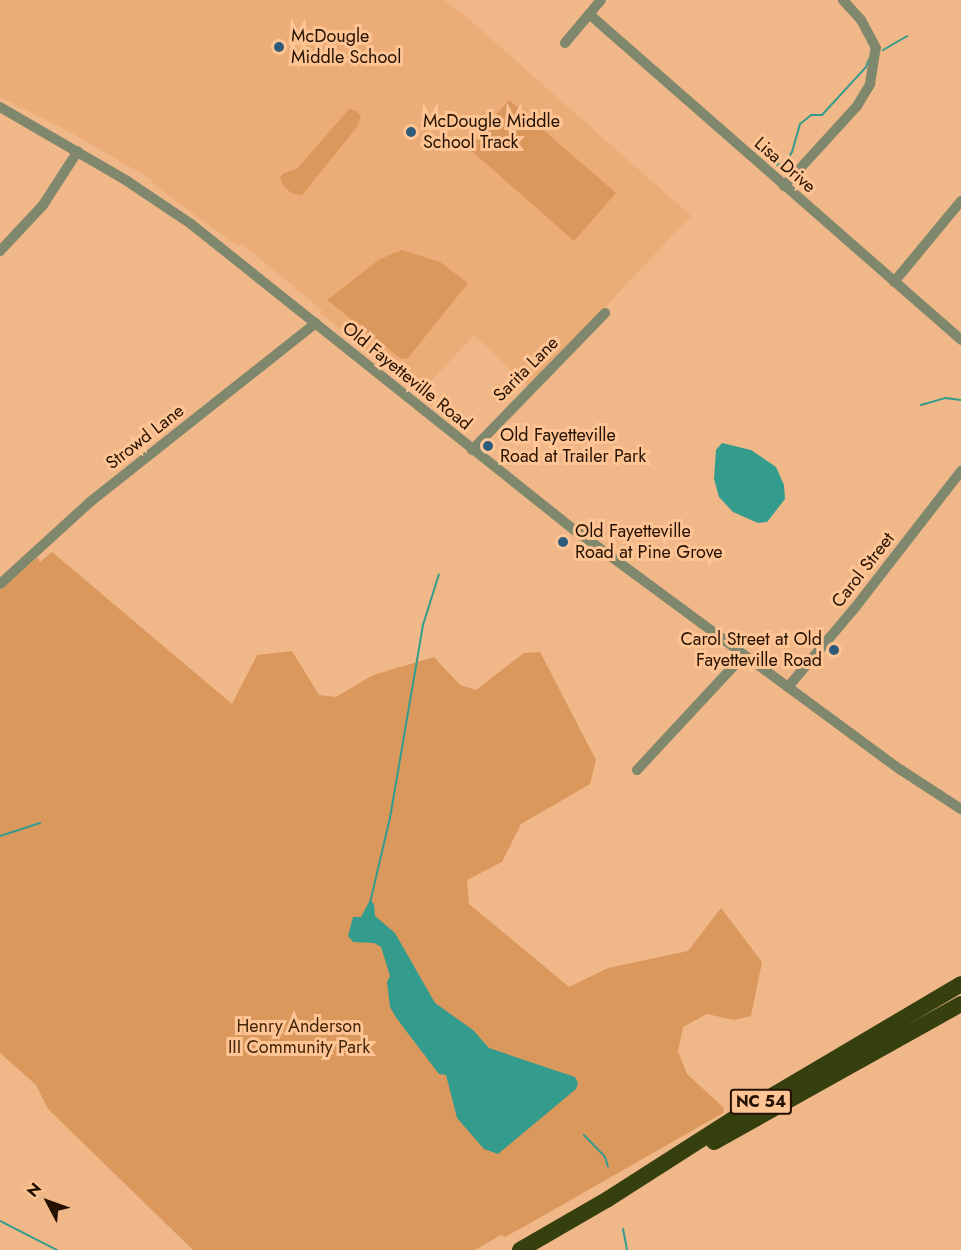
<!DOCTYPE html>
<style>
body{margin:0}
#map{position:relative;width:961px;height:1250px;overflow:hidden;background:#f0b788;font-family:Jost,sans-serif}
div>[style]{position:absolute}
[style*='--x']{left:calc(var(--x)*1px);top:calc(var(--y)*1px);width:calc(var(--w)*1px);rotate:calc(var(--a)*1deg)}
.built>*{inset:0;background:#ebac77}
.green>*{inset:0;background:#db985d}
.water>*{inset:0;background:#349c8c}
.stream>*{height:2px;margin:-1px;padding:0 1px;transform-origin:1px;border-radius:1px;background:#349c8c}
.minor>*{height:10px;margin:-5px;padding:0 5px;transform-origin:5px;border-radius:5px;background:#7f876c}
.highway>*{height:16px;margin:-8px;padding:0 8px;transform-origin:8px;border-radius:8px;background:#36400f}
.dots>*{width:16px;height:16px;translate:-50% -50%;box-sizing:border-box;border:3px solid #fec494;border-radius:50%}
span{translate:-50% -50%;white-space:nowrap;text-align:center;line-height:1.15;-webkit-text-stroke:6px #fec494;paint-order:stroke}
.shield-label span{padding:2px 4px;background:#fec494;border:2px solid;border-radius:4px;-webkit-text-stroke-width:0}
.shield-label{font-size:16px;color:#251101;font-weight:700}
.poi-label{font-size:18px;color:#251101}
.left{translate:0 -50%;text-align:left}
.right{translate:-100% -50%;text-align:right}
.street-label{font-size:18px;color:#251101}
.park-label{font-size:18px;color:#432508}
.north{position:absolute;left:18px;top:1172px;width:60px;height:60px;-webkit-text-stroke:4px #fec494;paint-order:stroke;rotate:311deg;font-size:16px;font-weight:700;line-height:24px;text-align:center;color:#251101}
.north::after{content:'';display:block;margin:auto;width:21px;height:27px;background:#251101;clip-path:polygon(50% 0,100% 100%,50% 72%,0 100%)}
</style>
<div id="map">
<div class="built">
<i style="clip-path:polygon(0 0,444px 0,470px 20px,691px 216px,529px 387px,474px 335px,420px 393px,320px 313px,322px 310px,241px 243px,238px 247px,152px 183px,154px 181px,72px 133px,0 97px)"></i>
</div>
<div class="green">
<i style="clip-path:polygon(509px 100px,616px 193px,574px 241px,467px 147px)"></i>
<i style="clip-path:polygon(349px 109px,356px 111px,361px 117px,357px 127px,302px 195px,292px 194px,282px 184px,280px 177px,284px 173px,297px 169px)"></i>
<i style="clip-path:polygon(402px 250px,440px 262px,468px 283px,408px 358px,401px 359px,327px 300px,380px 259px)"></i>
<i style="clip-path:polygon(52px 552px,232px 704px,257px 655px,292px 651px,319px 695px,336px 697px,373px 675px,434px 657px,460px 685px,476px 690px,524px 653px,540px 652px,596px 760px,590px 784px,521px 824px,502px 862px,467px 880px,469px 904px,569px 987px,608px 968px,688px 951px,721px 908px,762px 962px,751px 1016px,734px 1020px,707px 1014px,683px 1027px,678px 1051px,687px 1074px,724px 1108px,723px 1113px,534px 1221px,505px 1237px,501px 1235px,475px 1250px,193px 1250px,48px 1109px,36px 1085px,0 1053px,0 590px,38px 557px,40px 562px)"></i>
</div>
<div class="water">
<i style="clip-path:polygon(722px 443px,751px 450px,776px 467px,784px 485px,785px 499px,767px 522px,758px 523px,733px 512px,719px 497px,714px 479px,716px 450px)"></i>
<i style="clip-path:polygon(370px 900px,374px 904px,375px 916px,395px 933px,435px 1003px,473px 1030px,489px 1048px,575px 1077px,578px 1083px,576px 1089px,498px 1154px,484px 1149px,457px 1118px,446px 1075px,439px 1074px,397px 1019px,390px 1007px,387px 982px,390px 976px,381px 947px,374px 943px,353px 942px,348px 936px,353px 917px,361px 917px)"></i>
</div>
<div class="stream">
<i style="--x:883;--y:50;--w:28;--a:-30"></i>
<i style="--x:776;--y:165;--w:9;--a:-13"></i>
<i style="--x:785;--y:163;--w:13;--a:-58"></i>
<i style="--x:792;--y:152;--w:29;--a:-74"></i>
<i style="--x:800;--y:124;--w:14;--a:-39"></i>
<i style="--x:811;--y:115;--w:11;--a:0"></i>
<i style="--x:822;--y:115;--w:65;--a:-47.5"></i>
<i style="--x:866;--y:67;--w:9;--a:-69"></i>
<i style="--x:921;--y:405;--w:25;--a:-16"></i>
<i style="--x:945;--y:398;--w:16;--a:7"></i>
<i style="--x:0;--y:836;--w:42;--a:-18"></i>
<i style="--x:370;--y:903;--w:87;--a:-76.8"></i>
<i style="--x:390;--y:818;--w:196;--a:-80.3"></i>
<i style="--x:423;--y:625;--w:53;--a:-72.6"></i>
<i style="--x:584;--y:1135;--w:30;--a:46"></i>
<i style="--x:605;--y:1157;--w:10;--a:73"></i>
<i style="--x:0;--y:1221;--w:64;--a:27"></i>
<i style="--x:623;--y:1229;--w:21;--a:79"></i>
</div>
<div class="minor">
<i style="--x:589;--y:14;--w:495;--a:41.2"></i>
<i style="--x:565;--y:43;--w:56;--a:-50.1"></i>
<i style="--x:0;--y:107;--w:147;--a:30.2"></i>
<i style="--x:127;--y:181;--w:77;--a:33.9"></i>
<i style="--x:191;--y:224;--w:491;--a:38.6"></i>
<i style="--x:575;--y:530;--w:405;--a:36.4"></i>
<i style="--x:901;--y:770;--w:72;--a:33"></i>
<i style="--x:784;--y:186;--w:108;--a:-47.6"></i>
<i style="--x:857;--y:106;--w:26;--a:-59"></i>
<i style="--x:870;--y:84;--w:36;--a:-81"></i>
<i style="--x:876;--y:48;--w:32;--a:-118"></i>
<i style="--x:861;--y:20;--w:27;--a:-132"></i>
<i style="--x:0;--y:251;--w:63;--a:-46.9"></i>
<i style="--x:43;--y:205;--w:64;--a:-57.1"></i>
<i style="--x:894;--y:282;--w:105;--a:-50.4"></i>
<i style="--x:472;--y:450;--w:191;--a:-45.8"></i>
<i style="--x:0;--y:584;--w:122;--a:-42.3"></i>
<i style="--x:90;--y:502;--w:288;--a:-38.4"></i>
<i style="--x:788;--y:687;--w:102;--a:-49.8"></i>
<i style="--x:854;--y:609;--w:175;--a:-52.2"></i>
<i style="--x:637;--y:770;--w:157;--a:-47.1"></i>
</div>
<div class="highway">
<i style="--x:714;--y:1142;--w:283;--a:-29.2"></i>
<i style="--x:520;--y:1250;--w:102;--a:-30.1"></i>
<i style="--x:608;--y:1199;--w:154;--a:-32.6"></i>
<i style="--x:738;--y:1116;--w:259;--a:-30.6"></i>
</div>
<div class="dots">
<i style="left:279px;top:47px;background:#2d5b7a"></i>
<i style="left:411px;top:132px;background:#2d5b7a"></i>
<i style="left:488px;top:446px;background:#2d5b7a"></i>
<i style="left:563px;top:542px;background:#2d5b7a"></i>
<i style="left:834px;top:650px;background:#2d5b7a"></i>
</div>
<div class="shield-label">
<span style="left:761px;top:1102px">NC 54</span>
</div>
<div class="poi-label">
<span class="left" style="left:291px;top:47px">McDougle<br>Middle School</span>
<span class="left" style="left:423px;top:132px">McDougle Middle<br>School Track</span>
<span class="left" style="left:500px;top:446px">Old Fayetteville<br>Road at Trailer Park</span>
<span class="left" style="left:575px;top:542px">Old Fayetteville<br>Road at Pine Grove</span>
<span class="right" style="left:822px;top:650px">Carol Street at Old<br>Fayetteville Road</span>
</div>
<div class="street-label">
<span style="left:785px;top:165px;rotate:41deg">Lisa Drive</span>
<span style="left:526px;top:369px;rotate:-45deg">Sarita Lane</span>
<span style="left:407px;top:376px;rotate:39deg">Old Fayetteville Road</span>
<span style="left:145px;top:437px;rotate:-38deg">Strowd Lane</span>
<span style="left:863px;top:570px;rotate:-52deg">Carol Street</span>
</div>
<div class="park-label">
<span style="left:299px;top:1037px">Henry Anderson<br>III Community Park</span>
</div>
<div class="north">N</div>
</div>
